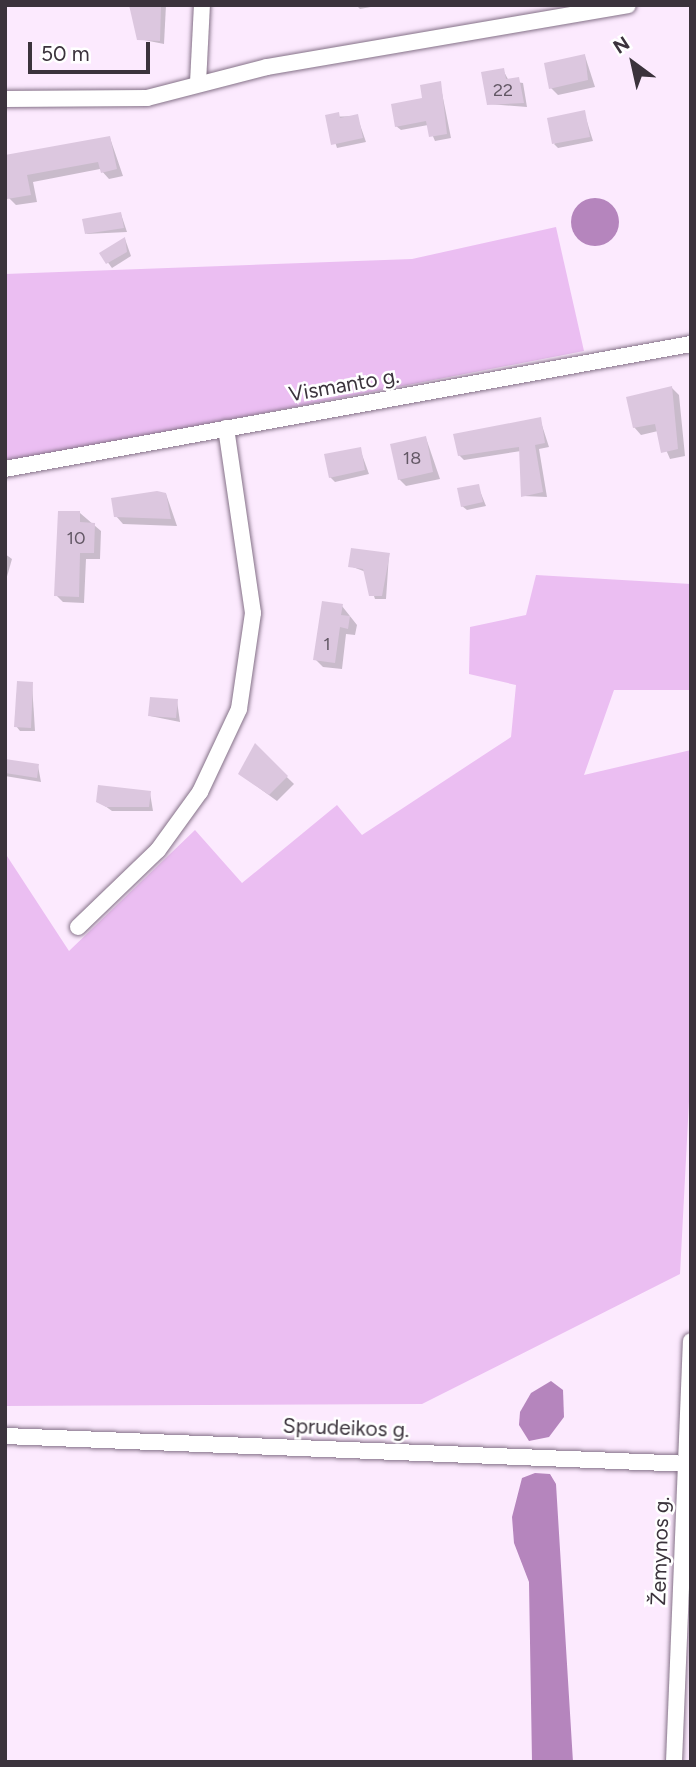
<!DOCTYPE html>
<meta charset="utf-8">
<style>
body{margin:0}
#map{position:relative;width:696px;height:1767px;overflow:hidden;background:#fceafe;font-family:Figtree,sans-serif}
div>[style]{position:absolute}
[style*='--x']{left:calc(var(--x)*1px);top:calc(var(--y)*1px);width:calc(var(--w)*1px);rotate:calc(var(--a)*1deg)}
.green>*{inset:0;background:#ebbef2}
.water>*{inset:0;background:#b585bd}
.round{border-radius:50%}
.shadow>*{inset:0;background:#0003}
.building>*{inset:0;background:#dcc7df}
.roads{filter:drop-shadow(0 0 2px #847187) drop-shadow(0 0 2px #847187)}
.street>*{height:16px;margin:-8px;padding:0 8px;transform-origin:8px;border-radius:8px;background:#fff}
span{translate:-50% -50%;white-space:nowrap;text-align:center;line-height:1.15;-webkit-text-stroke:5px #fff;paint-order:stroke}
.number-label{font-size:18px;color:#635865}
.number-label span{-webkit-text-stroke-width:0}
.street-label{font-size:21px;color:#3b333c}
.frame{position:absolute;inset:0;border:7px solid #3b333c;pointer-events:none}
.north{position:absolute;left:598px;top:28px;width:70px;height:70px;-webkit-text-stroke:5px #fff;paint-order:stroke;rotate:327deg;font-size:19px;font-weight:700;line-height:28px;text-align:center;color:#3b333c}
.north::after{content:'';display:block;margin:auto;width:24px;height:32px;background:#3b333c;clip-path:polygon(50% 0,100% 100%,50% 72%,0 100%)}
.scale{position:absolute;left:28px;top:42px;width:122px;height:32px;box-sizing:border-box;border:4px solid #3b333c;border-top:0;padding-left:9px;font-size:21px;line-height:24px;white-space:nowrap;color:#3b333c;-webkit-text-stroke:5px #fff;paint-order:stroke}
</style>
<div id="map">
<div class="green">
<i style="clip-path:polygon(556px 227px,584px 351px,5px 463px,5px 274px,412px 259px)"></i>
<i style="clip-path:polygon(536px 575px,691px 584px,691px 690px,614px 690px,584px 775px,691px 750px,691px 1063px,680px 1274px,422px 1404px,5px 1406px,5px 853px,69px 951px,195px 830px,242px 883px,337px 805px,362px 835px,511px 737px,516px 685px,469px 674px,470px 627px,526px 615px)"></i>
</div>
<div class="water">
<i class="round" style="left:571px;top:198px;width:48px;height:48px"></i>
<i style="clip-path:polygon(551px 1381px,563px 1390px,564px 1417px,549px 1437px,529px 1441px,519px 1425px,520px 1412px,531px 1393px)"></i>
<i style="clip-path:polygon(535px 1473px,550px 1474px,556px 1484px,573px 1762px,532px 1762px,529px 1582px,514px 1543px,512px 1517px,522px 1478px)"></i>
</div>
<div class="shadow">
<i style="clip-path:polygon(131px 5px,166px 5px,164px 44px,139px 39px)"></i>
<i style="clip-path:polygon(356px 5px,376px 5px,376px 6px,360px 9px)"></i>
<i style="clip-path:polygon(585px 56px,595px 87px,558px 95px,551px 88px)"></i>
<i style="clip-path:polygon(503px 70px,509px 81px,523px 83px,527px 107px,489px 104px)"></i>
<i style="clip-path:polygon(440px 83px,451px 138px,435px 141px,428px 125px,401px 130px,396px 126px)"></i>
<i style="clip-path:polygon(584px 112px,593px 141px,558px 148px,554px 144px)"></i>
<i style="clip-path:polygon(357px 116px,366px 142px,337px 148px,327px 117px)"></i>
<i style="clip-path:polygon(110px 138px,123px 176px,109px 179px,100px 169px,33px 182px,37px 202px,16px 205px,9px 198px,5px 156px)"></i>
<i style="clip-path:polygon(121px 214px,127px 232px,86px 234px)"></i>
<i style="clip-path:polygon(125px 239px,131px 256px,112px 268px,101px 253px)"></i>
<i style="clip-path:polygon(672px 388px,679px 395px,685px 456px,670px 459px,658px 431px,641px 435px,634px 427px)"></i>
<i style="clip-path:polygon(540px 419px,549px 447px,539px 449px,547px 497px,523px 496px,521px 451px,464px 460px,459px 455px)"></i>
<i style="clip-path:polygon(426px 438px,440px 479px,406px 486px,399px 479px)"></i>
<i style="clip-path:polygon(360px 449px,369px 474px,335px 482px,330px 477px)"></i>
<i style="clip-path:polygon(478px 486px,486px 506px,467px 510px,462px 506px)"></i>
<i style="clip-path:polygon(166px 494px,177px 526px,123px 524px,116px 516px)"></i>
<i style="clip-path:polygon(80px 513px,101px 531px,100px 559px,86px 559px,84px 603px,63px 602px,56px 595px)"></i>
<i style="clip-path:polygon(5px 554px,12px 559px,6px 580px,5px 580px)"></i>
<i style="clip-path:polygon(389px 555px,386px 599px,375px 599px,366px 572px,350px 566px)"></i>
<i style="clip-path:polygon(342px 606px,357px 625px,355px 635px,346px 634px,342px 669px,323px 667px,315px 659px)"></i>
<i style="clip-path:polygon(32px 684px,35px 731px,20px 731px,16px 726px)"></i>
<i style="clip-path:polygon(177px 701px,180px 722px,150px 716px)"></i>
<i style="clip-path:polygon(255px 746px,294px 784px,277px 801px,240px 774px)"></i>
<i style="clip-path:polygon(5px 760px,38px 766px,41px 782px,5px 776px)"></i>
<i style="clip-path:polygon(150px 793px,153px 811px,112px 811px,98px 801px)"></i>
</div>
<div class="building">
<i style="clip-path:polygon(129px 5px,161px 5px,160px 41px,137px 40px)"></i>
<i style="clip-path:polygon(585px 54px,588px 80px,549px 89px,544px 63px)"></i>
<i style="clip-path:polygon(504px 68px,506px 79px,519px 77px,524px 103px,487px 105px,481px 72px)"></i>
<i style="clip-path:polygon(441px 81px,447px 134px,429px 137px,426px 121px,395px 127px,391px 104px,422px 98px,420px 85px)"></i>
<i style="clip-path:polygon(585px 110px,590px 137px,552px 144px,547px 118px)"></i>
<i style="clip-path:polygon(339px 112px,340px 118px,358px 114px,363px 138px,331px 145px,325px 115px)"></i>
<i style="clip-path:polygon(110px 136px,117px 169px,101px 173px,98px 162px,27px 175px,31px 195px,7px 199px,5px 155px)"></i>
<i style="clip-path:polygon(121px 212px,124px 228px,85px 234px,82px 219px)"></i>
<i style="clip-path:polygon(125px 237px,127px 252px,106px 264px,99px 253px)"></i>
<i style="clip-path:polygon(672px 386px,678px 449px,661px 453px,655px 424px,633px 428px,626px 397px)"></i>
<i style="clip-path:polygon(541px 417px,545px 443px,535px 445px,543px 492px,521px 497px,519px 447px,458px 456px,453px 434px)"></i>
<i style="clip-path:polygon(426px 436px,433px 472px,398px 480px,390px 444px)"></i>
<i style="clip-path:polygon(361px 447px,365px 470px,329px 478px,324px 454px)"></i>
<i style="clip-path:polygon(479px 484px,483px 502px,461px 507px,457px 488px)"></i>
<i style="clip-path:polygon(157px 491px,166px 493px,171px 519px,114px 517px,111px 498px)"></i>
<i style="clip-path:polygon(58px 511px,80px 511px,80px 522px,95px 523px,94px 553px,80px 553px,79px 597px,54px 596px)"></i>
<i style="clip-path:polygon(351px 548px,390px 553px,382px 596px,369px 596px,363px 569px,348px 567px)"></i>
<i style="clip-path:polygon(322px 601px,343px 604px,341px 615px,350px 616px,348px 629px,340px 627px,335px 663px,313px 660px)"></i>
<i style="clip-path:polygon(17px 681px,33px 682px,31px 728px,14px 727px)"></i>
<i style="clip-path:polygon(150px 697px,178px 699px,176px 718px,148px 716px)"></i>
<i style="clip-path:polygon(255px 743px,288px 776px,269px 795px,238px 774px)"></i>
<i style="clip-path:polygon(5px 759px,39px 764px,37px 778px,5px 773px)"></i>
<i style="clip-path:polygon(98px 785px,151px 791px,149px 807px,106px 807px,96px 802px)"></i>
</div>
<div class="roads">
<div class="street">
<i style="--x:198;--y:83;--w:78;--a:-87.1"></i>
<i style="--x:5;--y:99;--w:142;--a:-0.4"></i>
<i style="--x:147;--y:98;--w:124;--a:-14.5"></i>
<i style="--x:267;--y:67;--w:366;--a:-9.7"></i>
<i style="--x:5;--y:469;--w:697;--a:-10.33"></i>
<i style="--x:78;--y:927;--w:111;--a:-43.9"></i>
<i style="--x:158;--y:850;--w:72;--a:-54.1"></i>
<i style="--x:200;--y:792;--w:92;--a:-64.8"></i>
<i style="--x:239;--y:709;--w:97;--a:-81.7"></i>
<i style="--x:253;--y:613;--w:187;--a:-98.3"></i>
<i style="--x:5;--y:1436;--w:687;--a:2.34"></i>
<i style="--x:674;--y:1762;--w:421;--a:-87.7"></i>
</div>
</div>
<div class="number-label">
<span style="left:503px;top:90px">22</span>
<span style="left:412px;top:458px">18</span>
<span style="left:76px;top:538px">10</span>
<span style="left:327px;top:644px">1</span>
</div>
<div class="street-label">
<span style="left:344px;top:385px;rotate:-10deg">Vismanto g.</span>
<span style="left:346px;top:1428px;rotate:2deg">Sprudeikos g.</span>
<span style="left:660px;top:1551px;rotate:-88deg">Žemynos g.</span>
</div>
<div class="frame"></div>
<div class="north">N</div>
<div class="scale">50 m</div>
</div>
